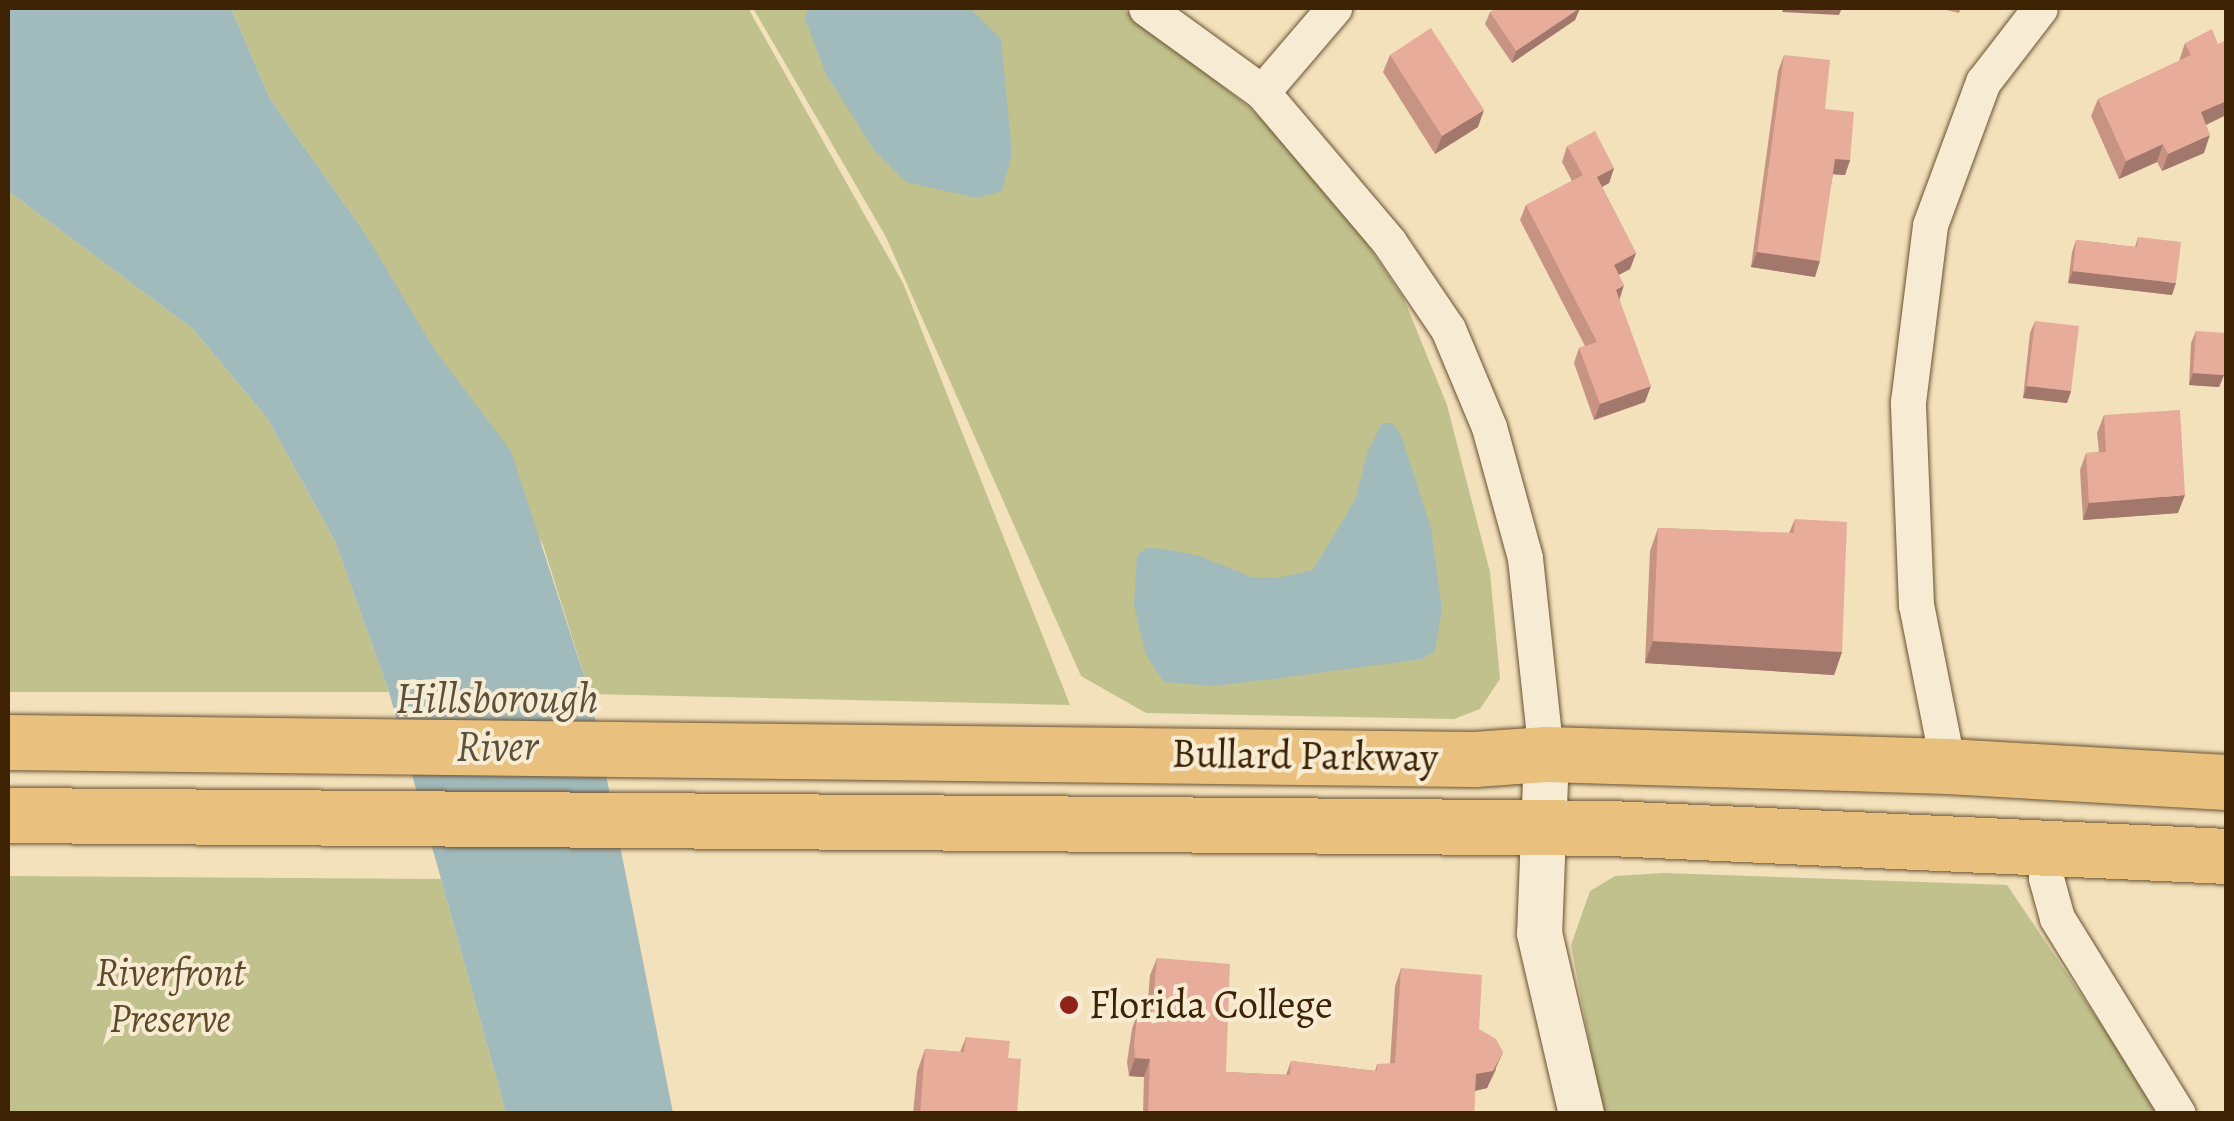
<!DOCTYPE html>
<style>
body{margin:0}
#map{position:relative;width:2234px;height:1121px;overflow:hidden;background:#f2e1bb;font-family:Alegreya,serif}
div>[style]{position:absolute}
[style*='--x']{left:calc(var(--x)*1px);top:calc(var(--y)*1px);width:calc(var(--w)*1px);rotate:calc(var(--a)*1deg)}
.green>*{inset:0;background:#c0c18c}
.water>*{inset:0;background:#a1babc}
.roads{filter:drop-shadow(0 0 2px #6a5232) drop-shadow(0 0 2px #6a5232)}
.minor>*{height:35px;margin:-17.5px;padding:0 17.5px;transform-origin:17.5px;border-radius:17.5px;background:#f7ecd3}
.tertiary>*{height:45px;margin:-22.5px;padding:0 22.5px;transform-origin:22.5px;border-radius:22.5px;background:#f7ecd3}
.primary>*{height:55px;margin:-27.5px;padding:0 27.5px;transform-origin:27.5px;border-radius:27.5px;background:#e9c07e}
.wall>*{inset:0;background:#c79484}
.shaded-wall>*{inset:0;background:#a2786c}
.building>*{inset:0;background:#e7ac9a}
.dots>*{width:28px;height:28px;translate:-50% -50%;box-sizing:border-box;border:5px solid #f7ecd3;border-radius:50%}
span{translate:-50% -50%;white-space:nowrap;text-align:center;line-height:1.15;-webkit-text-stroke:8px #f7ecd3;paint-order:stroke}
.street-label{font-size:40px;color:#3d2304}
.park-label{font-size:40px;color:#5e4a26;font-style:italic}
.poi-label{font-size:40px;color:#3d2304}
.left{translate:0 -50%;text-align:left}
.water-label{font-size:42px;color:#5b503b;font-style:italic}
.frame{position:absolute;inset:0;border:10px solid #3d2304;pointer-events:none}
</style>
<div id="map">
<div class="green">
<i style="clip-path:polygon(231px 8px,748px 8px,903px 283px,1070px 705px,590px 694px,543px 545px,365px 233px,270px 99px)"></i>
<i style="clip-path:polygon(753px 8px,1122px 8px,1249px 107px,1322px 177px,1404px 299px,1447px 405px,1490px 572px,1500px 679px,1480px 709px,1454px 719px,1146px 713px,1081px 676px,886px 237px)"></i>
<i style="clip-path:polygon(8px 191px,193px 329px,267px 418px,335px 541px,389px 692px,8px 692px)"></i>
<i style="clip-path:polygon(1664px 873px,2007px 885px,2114px 1043px,2156px 1113px,1603px 1113px,1571px 945px,1590px 891px,1615px 876px)"></i>
<i style="clip-path:polygon(8px 876px,441px 879px,506px 1113px,8px 1113px)"></i>
</div>
<div class="water">
<i style="clip-path:polygon(8px 8px,231px 8px,270px 99px,365px 233px,434px 349px,511px 451px,590px 694px,673px 1113px,506px 1113px,389px 692px,335px 541px,267px 418px,193px 329px,8px 191px)"></i>
<i style="clip-path:polygon(808px 8px,970px 8px,1001px 39px,1012px 154px,1002px 191px,977px 198px,906px 182px,874px 150px,826px 74px,805px 19px)"></i>
<i style="clip-path:polygon(1382px 423px,1392px 423px,1401px 435px,1431px 528px,1442px 610px,1435px 651px,1422px 659px,1273px 679px,1214px 686px,1164px 682px,1146px 655px,1134px 606px,1137px 555px,1147px 548px,1165px 549px,1199px 556px,1252px 577px,1277px 578px,1313px 570px,1355px 500px,1368px 451px)"></i>
</div>
<div class="roads">
<div class="minor">
<i style="--x:1146;--y:8;--w:143;--a:35.9"></i>
<i style="--x:1262;--y:92;--w:197;--a:49.7"></i>
<i style="--x:1389;--y:242;--w:105;--a:55.9"></i>
<i style="--x:1448;--y:329;--w:106;--a:67.3"></i>
<i style="--x:1489;--y:427;--w:136;--a:74.6"></i>
<i style="--x:1525;--y:558;--w:197;--a:83.9"></i>
<i style="--x:1262;--y:92;--w:111;--a:-49.4"></i>
<i style="--x:1948;--y:766;--w:164;--a:-101.2"></i>
<i style="--x:1916;--y:605;--w:203;--a:-92.3"></i>
<i style="--x:1908;--y:402;--w:178;--a:-82.9"></i>
<i style="--x:1930;--y:225;--w:153;--a:-69.7"></i>
<i style="--x:1983;--y:82;--w:93;--a:-52.4"></i>
<i style="--x:2046;--y:847;--w:31;--a:90"></i>
<i style="--x:2046;--y:878;--w:41;--a:74.6"></i>
<i style="--x:2057;--y:918;--w:230;--a:58.3"></i>
</div>
<div class="tertiary">
<i style="--x:1546;--y:754;--w:179;--a:92.2"></i>
<i style="--x:1539;--y:933;--w:186;--a:76.9"></i>
</div>
<div class="primary">
<i style="--x:8;--y:742;--w:1466;--a:0.66"></i>
<i style="--x:1474;--y:759;--w:72;--a:-4"></i>
<i style="--x:1546;--y:754;--w:402;--a:1.7"></i>
<i style="--x:1948;--y:766;--w:278;--a:3.3"></i>
<i style="--x:8;--y:815;--w:1602;--a:0.46"></i>
<i style="--x:1610;--y:828;--w:617;--a:2.6"></i>
</div>
</div>
<div class="wall">
<i style="clip-path:polygon(1580px 8px,1575px 20px,1512px 63px,1485px 24px,1490px 12px)"></i>
<i style="clip-path:polygon(1938px 8px,1961px 8px,1959px 13px)"></i>
<i style="clip-path:polygon(2185px 43px,2226px 115px,2206px 125px,2204px 153px,2162px 171px,2157px 162px,2119px 179px,2091px 116px,2098px 99px,2179px 61px)"></i>
<i style="clip-path:polygon(1390px 55px,1478px 127px,1435px 154px,1383px 72px)"></i>
<i style="clip-path:polygon(1784px 55px,1825px 109px,1850px 160px,1845px 175px,1833px 174px,1815px 277px,1751px 267px,1778px 71px)"></i>
<i style="clip-path:polygon(1567px 146px,1614px 168px,1609px 183px,1602px 187px,1636px 253px,1630px 269px,1619px 275px,1619px 299px,1645px 402px,1594px 420px,1574px 363px,1579px 348px,1585px 346px,1520px 220px,1526px 205px,1572px 181px,1562px 162px)"></i>
<i style="clip-path:polygon(2138px 237px,2172px 295px,2068px 283px,2072px 252px,2076px 240px,2135px 247px)"></i>
<i style="clip-path:polygon(2035px 321px,2071px 391px,2067px 403px,2023px 398px,2030px 333px)"></i>
<i style="clip-path:polygon(2196px 331px,2224px 375px,2219px 387px,2189px 385px,2191px 343px)"></i>
<i style="clip-path:polygon(2104px 415px,2178px 513px,2083px 520px,2080px 470px,2086px 453px,2099px 452px,2097px 433px)"></i>
<i style="clip-path:polygon(1795px 519px,1842px 652px,1834px 675px,1645px 663px,1650px 551px,1658px 528px,1789px 533px)"></i>
<i style="clip-path:polygon(1157px 958px,1226px 1072px,1286px 1075px,1291px 1061px,1375px 1071px,1377px 1064px,1390px 1064px,1395px 986px,1401px 968px,1479px 1029px,1496px 1070px,1487px 1088px,1475px 1091px,1474px 1114px,1143px 1114px,1144px 1077px,1129px 1076px,1127px 1062px,1132px 1029px,1138px 1011px,1147px 1012px,1150px 975px)"></i>
<i style="clip-path:polygon(966px 1037px,1008px 1058px,1017px 1114px,913px 1114px,917px 1072px,925px 1049px,960px 1052px)"></i>
</div>
<div class="shaded-wall">
<i style="clip-path:polygon(1580px 8px,1575px 20px,1512px 63px,1516px 51px)"></i>
<i style="clip-path:polygon(1784px 8px,1842px 8px,1839px 15px,1782px 12px)"></i>
<i style="clip-path:polygon(2226px 101px,2226px 115px,2195px 130px,2201px 112px)"></i>
<i style="clip-path:polygon(1484px 110px,1478px 127px,1435px 154px,1442px 136px)"></i>
<i style="clip-path:polygon(2210px 135px,2204px 153px,2162px 171px,2168px 154px)"></i>
<i style="clip-path:polygon(2163px 144px,2157px 162px,2119px 179px,2126px 161px)"></i>
<i style="clip-path:polygon(1835px 159px,1850px 160px,1845px 175px,1830px 174px)"></i>
<i style="clip-path:polygon(1614px 168px,1609px 183px,1591px 193px,1597px 177px)"></i>
<i style="clip-path:polygon(1757px 252px,1820px 261px,1815px 277px,1751px 267px)"></i>
<i style="clip-path:polygon(1636px 253px,1630px 269px,1608px 280px,1614px 265px)"></i>
<i style="clip-path:polygon(2073px 271px,2176px 283px,2172px 295px,2068px 283px)"></i>
<i style="clip-path:polygon(1624px 285px,1619px 301px,1616px 290px)"></i>
<i style="clip-path:polygon(2193px 373px,2224px 375px,2219px 387px,2189px 385px)"></i>
<i style="clip-path:polygon(1651px 386px,1645px 402px,1594px 420px,1600px 404px)"></i>
<i style="clip-path:polygon(2027px 386px,2071px 391px,2067px 403px,2023px 398px)"></i>
<i style="clip-path:polygon(2185px 495px,2178px 513px,2083px 520px,2089px 503px)"></i>
<i style="clip-path:polygon(1653px 641px,1842px 652px,1834px 675px,1645px 663px)"></i>
<i style="clip-path:polygon(1503px 1052px,1487px 1088px,1470px 1092px,1476px 1074px)"></i>
<i style="clip-path:polygon(1135px 1058px,1150px 1059px,1144px 1077px,1129px 1076px)"></i>
</div>
<div class="building">
<i style="clip-path:polygon(1496px 8px,1580px 8px,1516px 51px,1490px 12px)"></i>
<i style="clip-path:polygon(1431px 28px,1484px 110px,1442px 136px,1390px 55px)"></i>
<i style="clip-path:polygon(2212px 29px,2218px 44px,2226px 40px,2226px 101px,2201px 112px,2210px 135px,2168px 154px,2163px 144px,2126px 161px,2098px 99px,2191px 55px,2185px 43px)"></i>
<i style="clip-path:polygon(1784px 55px,1830px 60px,1825px 109px,1854px 112px,1850px 160px,1835px 159px,1820px 261px,1757px 252px)"></i>
<i style="clip-path:polygon(1595px 131px,1614px 168px,1597px 177px,1636px 253px,1614px 265px,1624px 285px,1616px 290px,1651px 386px,1600px 404px,1579px 348px,1597px 342px,1526px 205px,1583px 175px,1567px 146px)"></i>
<i style="clip-path:polygon(2138px 237px,2181px 242px,2176px 283px,2073px 271px,2076px 240px,2137px 247px)"></i>
<i style="clip-path:polygon(2035px 321px,2079px 326px,2071px 391px,2027px 386px)"></i>
<i style="clip-path:polygon(2196px 331px,2226px 333px,2224px 375px,2193px 373px)"></i>
<i style="clip-path:polygon(2180px 410px,2185px 495px,2089px 503px,2086px 453px,2106px 452px,2104px 415px)"></i>
<i style="clip-path:polygon(1795px 519px,1847px 522px,1842px 652px,1653px 641px,1658px 528px,1794px 533px)"></i>
<i style="clip-path:polygon(1157px 958px,1230px 964px,1226px 1072px,1290px 1075px,1291px 1061px,1377px 1071px,1377px 1064px,1395px 1063px,1401px 968px,1482px 975px,1479px 1029px,1496px 1039px,1503px 1052px,1493px 1071px,1476px 1074px,1474px 1114px,1148px 1114px,1150px 1059px,1135px 1058px,1134px 1044px,1138px 1011px,1152px 1012px)"></i>
<i style="clip-path:polygon(966px 1037px,1010px 1041px,1008px 1058px,1021px 1059px,1017px 1114px,920px 1114px,925px 1049px,964px 1052px)"></i>
</div>
<div class="dots">
<i style="left:1069px;top:1005px;background:#8f2418"></i>
</div>
<div class="street-label">
<span style="left:1305px;top:756px;rotate:1deg">Bullard Parkway</span>
</div>
<div class="park-label">
<span style="left:170px;top:996px">Riverfront<br>Preserve</span>
</div>
<div class="poi-label">
<span class="left" style="left:1089px;top:1005px">Florida College</span>
</div>
<div class="water-label">
<span style="left:497px;top:722px">Hillsborough<br>River</span>
</div>
<div class="frame"></div>
</div>
